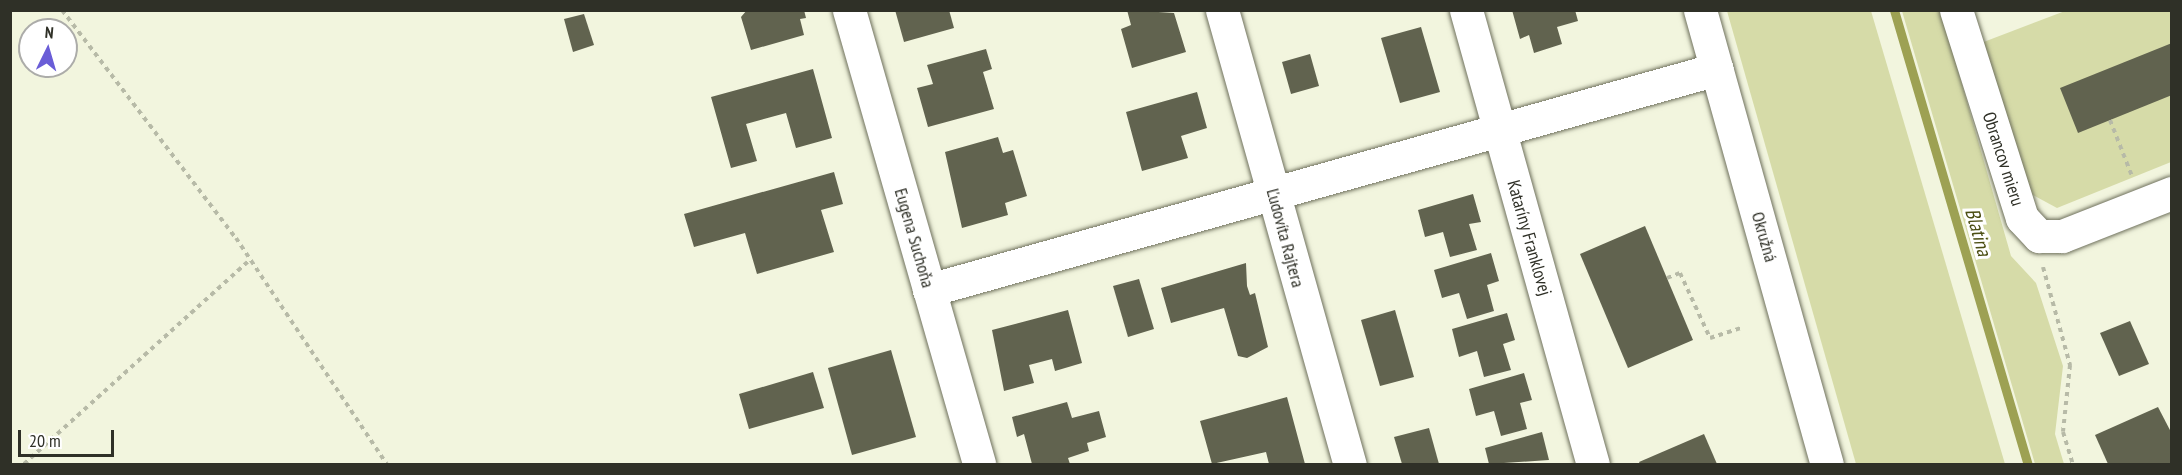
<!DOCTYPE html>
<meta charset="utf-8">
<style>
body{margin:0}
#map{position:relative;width:2182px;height:475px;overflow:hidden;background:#f2f5de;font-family:"PT Sans Narrow",sans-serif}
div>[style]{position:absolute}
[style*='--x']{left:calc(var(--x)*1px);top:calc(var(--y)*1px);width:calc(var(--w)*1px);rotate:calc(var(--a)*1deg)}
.green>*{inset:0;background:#d6dba8}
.stream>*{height:9px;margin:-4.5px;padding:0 4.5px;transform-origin:4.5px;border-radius:4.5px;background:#9da153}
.building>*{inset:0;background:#61634f}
.path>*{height:4px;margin-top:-2px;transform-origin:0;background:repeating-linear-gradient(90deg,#b7baa7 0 4.5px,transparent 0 9px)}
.roads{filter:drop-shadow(0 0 2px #6f715d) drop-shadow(0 0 2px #6f715d)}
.minor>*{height:33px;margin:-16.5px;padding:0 16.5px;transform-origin:16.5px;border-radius:16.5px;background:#fff}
span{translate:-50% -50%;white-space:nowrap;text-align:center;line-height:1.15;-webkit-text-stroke:6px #fff;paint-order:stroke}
.street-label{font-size:18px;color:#2f3027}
.water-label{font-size:20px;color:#4b4e13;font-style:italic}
.frame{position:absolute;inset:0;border:12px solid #2f3027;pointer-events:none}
.north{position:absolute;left:18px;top:18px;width:60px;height:60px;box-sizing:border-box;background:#fff;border:2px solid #acaca9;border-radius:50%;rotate:5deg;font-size:16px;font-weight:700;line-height:24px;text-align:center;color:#2f3027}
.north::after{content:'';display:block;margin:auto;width:21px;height:27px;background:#6a5dd7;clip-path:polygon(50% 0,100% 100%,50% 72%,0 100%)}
.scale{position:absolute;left:18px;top:430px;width:96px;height:27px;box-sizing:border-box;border:3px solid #2f3027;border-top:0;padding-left:8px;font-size:18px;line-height:21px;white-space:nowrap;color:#2f3027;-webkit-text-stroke:4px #fff;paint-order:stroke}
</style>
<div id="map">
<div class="green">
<i style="clip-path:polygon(1727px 11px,1871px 11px,2005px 464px,1856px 464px)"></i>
<i style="clip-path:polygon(1902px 11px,1941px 11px,2011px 256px,2036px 283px,2063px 366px,2055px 434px,2064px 464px,2035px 464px)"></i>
<i style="clip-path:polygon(2065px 11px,2171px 11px,2171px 162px,2057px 208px,2031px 194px,1981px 43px)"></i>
</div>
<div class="stream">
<i style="--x:1894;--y:10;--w:473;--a:73.6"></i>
</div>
<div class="building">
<i style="clip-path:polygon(747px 10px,804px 10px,806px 18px,800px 19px,804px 35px,751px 50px,741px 17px)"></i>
<i style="clip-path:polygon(895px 10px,949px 10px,954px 28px,904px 42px)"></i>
<i style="clip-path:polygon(1127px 10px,1174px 13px,1186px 52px,1132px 68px,1121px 29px,1131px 25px)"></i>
<i style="clip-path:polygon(1512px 10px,1575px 10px,1578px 21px,1557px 27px,1562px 44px,1534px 53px,1529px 35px,1520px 39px)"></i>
<i style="clip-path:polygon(584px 14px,594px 45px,573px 52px,564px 19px)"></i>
<i style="clip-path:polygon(1421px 27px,1440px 92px,1400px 103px,1381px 38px)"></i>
<i style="clip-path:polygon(2172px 43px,2172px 95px,2078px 133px,2060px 88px)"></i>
<i style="clip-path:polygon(986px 49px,992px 69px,983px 72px,994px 109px,928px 127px,917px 88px,933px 84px,927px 65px)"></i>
<i style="clip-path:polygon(1310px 54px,1319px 86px,1291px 94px,1282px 62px)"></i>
<i style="clip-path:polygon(813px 69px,832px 138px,796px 148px,786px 113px,746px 124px,757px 161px,731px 168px,711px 97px)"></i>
<i style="clip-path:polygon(1197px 92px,1207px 128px,1181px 136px,1188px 158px,1142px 171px,1126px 112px)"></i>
<i style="clip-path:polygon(998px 137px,1003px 153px,1013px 150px,1027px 196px,1005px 203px,1008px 215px,962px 228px,945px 152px)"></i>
<i style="clip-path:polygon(834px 172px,843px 204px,821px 210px,834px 252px,757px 274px,745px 233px,694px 247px,684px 214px)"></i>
<i style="clip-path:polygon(1473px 194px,1481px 222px,1469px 224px,1477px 250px,1450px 257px,1443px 232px,1425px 237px,1418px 210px)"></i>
<i style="clip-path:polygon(1645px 226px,1693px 340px,1628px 368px,1580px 254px)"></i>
<i style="clip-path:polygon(1491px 253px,1499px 281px,1487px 285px,1494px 311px,1467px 319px,1459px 293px,1442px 298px,1434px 270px)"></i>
<i style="clip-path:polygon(1246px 263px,1247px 286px,1250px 295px,1255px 293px,1268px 347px,1247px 358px,1238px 356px,1224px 308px,1171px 323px,1161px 288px)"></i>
<i style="clip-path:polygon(1139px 279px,1154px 329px,1128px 337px,1113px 286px)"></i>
<i style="clip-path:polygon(1068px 310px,1082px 363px,1055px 371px,1052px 359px,1029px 365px,1034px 383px,1004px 391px,992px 330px)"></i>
<i style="clip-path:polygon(1395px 310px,1414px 377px,1380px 386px,1361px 320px)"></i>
<i style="clip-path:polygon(1507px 313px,1515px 340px,1503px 344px,1511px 370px,1484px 377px,1477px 351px,1459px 357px,1452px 329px)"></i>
<i style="clip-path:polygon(2130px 321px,2149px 364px,2119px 376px,2100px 333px)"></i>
<i style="clip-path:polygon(891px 350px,916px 437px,852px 455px,828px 368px)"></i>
<i style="clip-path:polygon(813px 372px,824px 408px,749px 429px,739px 394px)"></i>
<i style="clip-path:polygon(1524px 373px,1532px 400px,1520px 403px,1527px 429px,1501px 436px,1494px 411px,1476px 416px,1469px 389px)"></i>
<i style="clip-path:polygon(1287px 397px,1305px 464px,1269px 464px,1266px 452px,1212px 464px,1200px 421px)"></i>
<i style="clip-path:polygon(1067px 402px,1072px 418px,1099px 411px,1106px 437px,1087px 443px,1089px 451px,1068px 458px,1070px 464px,1032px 464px,1024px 434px,1017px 437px,1012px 417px)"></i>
<i style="clip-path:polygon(2158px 407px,2172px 434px,2172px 464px,2108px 464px,2095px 435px)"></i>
<i style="clip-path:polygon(1429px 428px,1439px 464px,1402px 464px,1394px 437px)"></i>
<i style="clip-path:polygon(1542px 432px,1549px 460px,1489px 464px,1485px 448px)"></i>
<i style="clip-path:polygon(1704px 434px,1717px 464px,1640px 464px,1639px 462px)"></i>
</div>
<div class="path">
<i style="--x:62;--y:10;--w:287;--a:52.7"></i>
<i style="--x:236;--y:238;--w:272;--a:56.3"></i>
<i style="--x:2110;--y:120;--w:60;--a:68.6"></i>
<i style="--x:2043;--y:267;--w:102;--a:74.6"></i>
<i style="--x:2070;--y:365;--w:67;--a:96"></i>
<i style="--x:2063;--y:432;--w:34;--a:73"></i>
<i style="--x:1667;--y:278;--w:14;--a:-21"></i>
<i style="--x:1680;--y:273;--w:72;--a:65.2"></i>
<i style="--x:1710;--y:338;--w:32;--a:-18"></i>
<i style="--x:24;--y:464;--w:306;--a:-42.1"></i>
</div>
<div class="roads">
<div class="minor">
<i style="--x:849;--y:10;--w:472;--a:74"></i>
<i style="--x:1222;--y:10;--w:472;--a:74.3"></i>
<i style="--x:1466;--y:10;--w:471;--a:74.4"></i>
<i style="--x:1700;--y:10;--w:471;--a:74.4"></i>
<i style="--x:1956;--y:10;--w:218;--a:72.4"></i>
<i style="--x:2022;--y:218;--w:25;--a:47"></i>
<i style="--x:2039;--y:236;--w:23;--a:0"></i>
<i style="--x:2062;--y:236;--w:118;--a:-21.4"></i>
<i style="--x:929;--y:290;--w:818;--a:-15.67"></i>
</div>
</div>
<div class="street-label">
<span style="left:2003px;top:159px;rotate:72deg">Obrancov mieru</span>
<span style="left:1764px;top:237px;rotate:74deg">Okružná</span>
<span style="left:914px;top:238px;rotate:74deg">Eugena Suchoňa</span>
<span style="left:1285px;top:238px;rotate:75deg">Ľudovíta Rajtera</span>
<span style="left:1529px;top:238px;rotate:74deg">Kataríny Franklovej</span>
</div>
<div class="water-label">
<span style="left:1978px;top:232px;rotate:74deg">Blatina</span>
</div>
<div class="frame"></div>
<div class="north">N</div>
<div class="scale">20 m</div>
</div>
